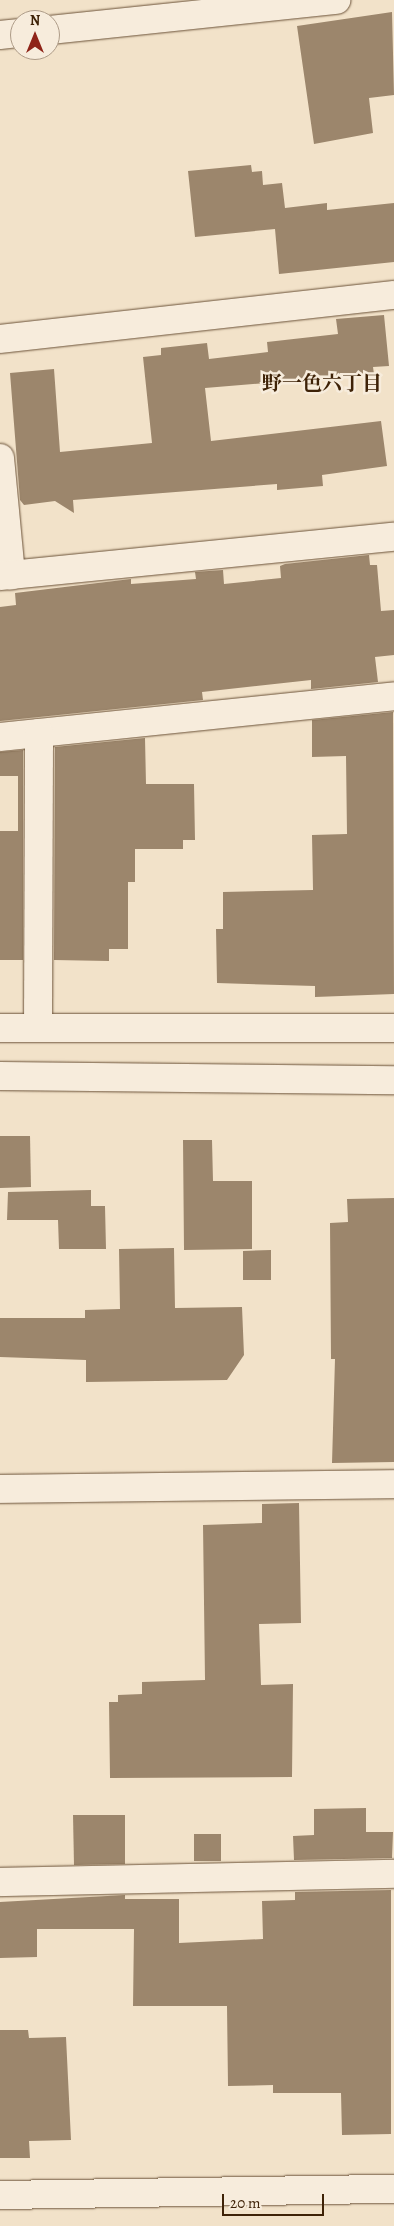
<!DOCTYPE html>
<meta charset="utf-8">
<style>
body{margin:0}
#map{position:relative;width:394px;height:2226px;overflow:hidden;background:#f2e2c9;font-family:Alegreya,"Noto Serif JP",serif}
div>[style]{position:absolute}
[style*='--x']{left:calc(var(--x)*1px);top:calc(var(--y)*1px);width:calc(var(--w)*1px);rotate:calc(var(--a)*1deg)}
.building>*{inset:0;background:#9c866c}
.roads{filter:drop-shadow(0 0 1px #6b5238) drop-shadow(0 0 1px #6b5238)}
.minor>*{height:28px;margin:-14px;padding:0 14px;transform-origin:14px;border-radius:14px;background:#f7ecdc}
.tertiary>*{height:28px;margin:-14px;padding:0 14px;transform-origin:14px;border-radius:14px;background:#f7ecdc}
span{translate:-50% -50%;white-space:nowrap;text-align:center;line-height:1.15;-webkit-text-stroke:5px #f7ecdc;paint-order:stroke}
.neighbourhood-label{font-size:20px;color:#3e2207;font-weight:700}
.north{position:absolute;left:10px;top:10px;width:50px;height:50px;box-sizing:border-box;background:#f7ecdc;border:1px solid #ad9b87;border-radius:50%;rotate:0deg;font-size:14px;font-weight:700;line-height:20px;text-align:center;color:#3e2207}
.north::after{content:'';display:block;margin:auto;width:18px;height:22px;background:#8f2418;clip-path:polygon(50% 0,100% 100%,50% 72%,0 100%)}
.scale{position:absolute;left:222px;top:2194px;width:102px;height:22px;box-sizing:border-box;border:2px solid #3e2207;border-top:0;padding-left:6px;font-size:15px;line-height:18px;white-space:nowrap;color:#3e2207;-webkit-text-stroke:4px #f7ecdc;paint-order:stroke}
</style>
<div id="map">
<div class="building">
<i style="clip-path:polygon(392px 12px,394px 95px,369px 98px,373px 133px,314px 144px,297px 26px)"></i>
<i style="clip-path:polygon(251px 165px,252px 172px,262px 171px,263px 185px,282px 183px,285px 208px,327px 203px,327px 210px,394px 203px,394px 262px,279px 274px,275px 229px,195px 237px,188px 171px)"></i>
<i style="clip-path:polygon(384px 315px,389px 366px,373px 367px,374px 374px,205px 388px,211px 441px,381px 421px,387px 466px,322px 475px,323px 486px,277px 490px,277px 484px,73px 500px,74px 513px,55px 501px,24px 505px,20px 500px,10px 373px,54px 369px,60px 452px,152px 443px,143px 357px,161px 355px,161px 348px,207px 343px,209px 359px,268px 352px,267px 342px,338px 334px,336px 319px)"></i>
<i style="clip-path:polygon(369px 555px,370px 565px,377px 565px,381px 611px,394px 610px,394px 655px,375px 657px,378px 682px,311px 689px,311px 680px,202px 692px,203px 700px,0 721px,0 607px,16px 605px,15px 593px,131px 579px,131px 584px,196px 579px,195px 572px,223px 570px,224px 584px,281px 578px,280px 566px,285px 564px)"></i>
<i style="clip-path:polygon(393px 712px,394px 994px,315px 997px,315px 986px,217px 983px,216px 929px,223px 929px,223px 892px,313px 890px,312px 835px,347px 834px,346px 756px,312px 757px,312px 720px)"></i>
<i style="clip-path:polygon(145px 738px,146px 784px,194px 784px,195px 840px,183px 840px,183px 849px,135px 849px,135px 882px,128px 882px,128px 949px,109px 949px,109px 961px,54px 960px,55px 747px)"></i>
<i style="clip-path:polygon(23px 750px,23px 960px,0 960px,0 831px,18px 831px,18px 776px,0 776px,0 752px)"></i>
<i style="clip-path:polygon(0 1136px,30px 1136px,31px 1187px,0 1188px)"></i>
<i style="clip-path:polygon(183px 1140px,212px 1140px,213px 1181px,252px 1181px,252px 1249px,184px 1250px)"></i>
<i style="clip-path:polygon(91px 1190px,91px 1206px,105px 1206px,106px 1249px,59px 1249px,58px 1220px,7px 1220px,8px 1192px)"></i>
<i style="clip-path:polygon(394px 1198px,394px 1462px,332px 1463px,335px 1359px,331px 1359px,330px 1223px,348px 1222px,347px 1199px)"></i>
<i style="clip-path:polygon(174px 1248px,175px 1308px,242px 1307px,244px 1355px,227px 1380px,86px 1382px,86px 1360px,0 1357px,0 1318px,85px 1318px,85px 1310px,120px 1309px,119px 1249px)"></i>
<i style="clip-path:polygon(271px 1250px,271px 1280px,243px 1280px,243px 1251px)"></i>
<i style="clip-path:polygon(299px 1503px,301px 1623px,259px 1624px,261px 1685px,293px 1684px,292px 1777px,110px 1778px,109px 1702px,118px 1702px,118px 1695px,142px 1694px,142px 1682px,205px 1680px,203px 1525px,262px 1523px,262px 1504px)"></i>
<i style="clip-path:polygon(366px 1808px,366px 1832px,393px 1832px,392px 1858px,294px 1860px,293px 1836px,314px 1835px,314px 1809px)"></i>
<i style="clip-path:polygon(73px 1815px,125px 1815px,125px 1864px,74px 1865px)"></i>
<i style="clip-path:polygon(194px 1834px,221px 1834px,221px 1861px,194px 1861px)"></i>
<i style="clip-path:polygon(391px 1890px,391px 2134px,342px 2135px,341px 2093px,273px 2093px,273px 2085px,228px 2086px,227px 2006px,133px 2006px,134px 1929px,37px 1929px,37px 1957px,0 1958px,0 1902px,125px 1895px,125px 1899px,179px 1899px,179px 1943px,263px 1939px,262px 1901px,295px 1900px,295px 1892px)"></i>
<i style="clip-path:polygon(0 2030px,28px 2030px,29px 2038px,66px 2037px,71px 2140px,29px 2141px,30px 2158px,0 2158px)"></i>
</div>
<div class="roads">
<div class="minor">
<i style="--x:50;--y:30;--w:288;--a:-6"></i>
<i style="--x:0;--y:35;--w:20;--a:-6"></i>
<i style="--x:0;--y:339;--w:396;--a:-6.4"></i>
<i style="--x:0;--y:458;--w:118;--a:84.6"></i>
<i style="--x:0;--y:576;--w:396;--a:-5.7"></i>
<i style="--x:0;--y:737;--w:396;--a:-5.9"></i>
<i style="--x:38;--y:1028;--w:295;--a:-89.8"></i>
<i style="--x:0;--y:1489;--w:394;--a:-0.7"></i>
<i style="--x:0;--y:1882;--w:394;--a:-1.2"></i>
<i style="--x:0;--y:2195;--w:394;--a:-0.9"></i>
</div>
<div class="tertiary">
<i style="--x:0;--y:1028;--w:394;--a:0"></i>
<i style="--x:0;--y:1076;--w:394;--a:0.6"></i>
</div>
</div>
<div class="neighbourhood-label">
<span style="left:322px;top:383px">野一色六丁目</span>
</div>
<div class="north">N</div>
<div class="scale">20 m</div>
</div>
